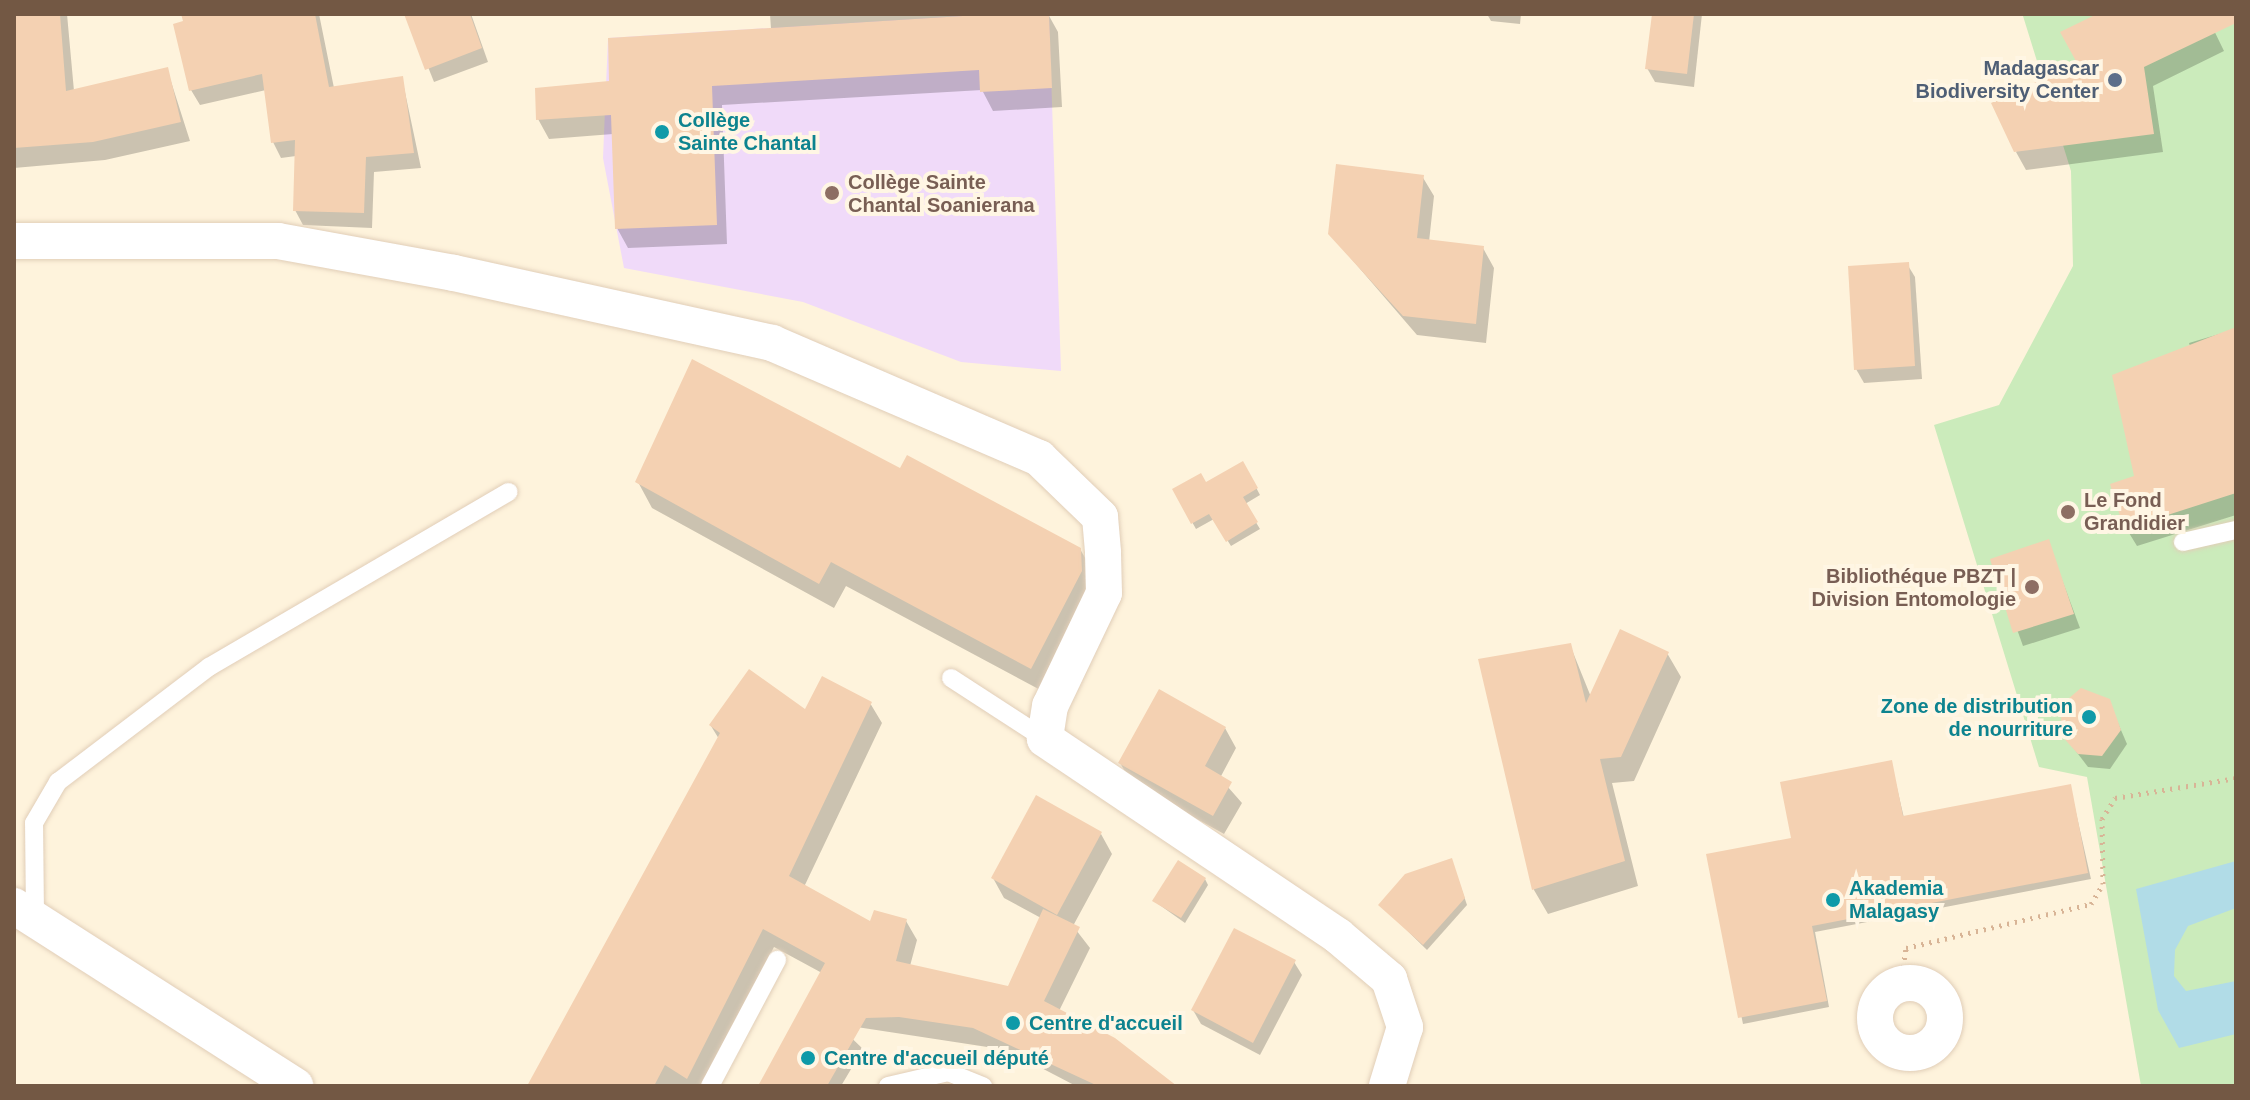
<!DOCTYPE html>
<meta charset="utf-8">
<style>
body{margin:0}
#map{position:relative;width:2250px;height:1100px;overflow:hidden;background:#fef3dc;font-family:Arial,sans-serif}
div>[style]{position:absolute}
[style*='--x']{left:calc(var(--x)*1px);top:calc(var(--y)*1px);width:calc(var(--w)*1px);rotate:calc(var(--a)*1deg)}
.education>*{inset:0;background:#f0daf9}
.green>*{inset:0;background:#cbebbb}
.water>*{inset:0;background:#b1dce7}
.shadow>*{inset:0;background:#0003}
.building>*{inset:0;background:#f4d1b2}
.path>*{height:5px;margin-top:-2.5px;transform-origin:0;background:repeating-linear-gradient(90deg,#d8b496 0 2px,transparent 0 8px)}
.roads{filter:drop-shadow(0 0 2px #e1ceb8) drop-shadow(0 0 2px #e1ceb8)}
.service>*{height:18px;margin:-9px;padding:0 9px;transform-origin:9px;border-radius:9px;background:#fff}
.minor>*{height:36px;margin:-18px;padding:0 18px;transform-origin:18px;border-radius:18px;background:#fff}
.minor>.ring{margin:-18px;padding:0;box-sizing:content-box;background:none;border:36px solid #fff;border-radius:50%}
.dots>*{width:22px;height:22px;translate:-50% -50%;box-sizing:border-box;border:4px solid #fff6e4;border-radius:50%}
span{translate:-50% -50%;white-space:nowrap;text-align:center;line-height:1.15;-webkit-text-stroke:8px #fff6e4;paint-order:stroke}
.service-label{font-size:20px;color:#4e5e75;font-weight:700}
.right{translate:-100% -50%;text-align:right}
.culture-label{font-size:20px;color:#0d838f;font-weight:700}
.left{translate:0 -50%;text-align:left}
.education-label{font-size:20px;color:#785e54;font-weight:700}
.frame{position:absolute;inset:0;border:16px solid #735844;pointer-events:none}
</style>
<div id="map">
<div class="education">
<i style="clip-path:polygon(995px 14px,1049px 14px,1061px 371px,961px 362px,803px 302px,624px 268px,603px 158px,608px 38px)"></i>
</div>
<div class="green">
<i style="clip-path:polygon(2236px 14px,2236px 1086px,2141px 1086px,2087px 777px,2039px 767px,1934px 425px,1999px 405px,2073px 266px,2071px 171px,2023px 16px)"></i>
</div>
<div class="water">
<i style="clip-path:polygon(2236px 861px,2236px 908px,2188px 926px,2175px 950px,2174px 976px,2186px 991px,2236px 981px,2236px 1034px,2179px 1048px,2158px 1010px,2136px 889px)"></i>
</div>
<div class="shadow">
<i style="clip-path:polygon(14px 14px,67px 14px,74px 91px,167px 69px,190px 141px,105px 160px,14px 168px)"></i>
<i style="clip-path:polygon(183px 14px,319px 14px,334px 88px,402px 78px,421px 168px,374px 172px,372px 228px,303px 225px,295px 210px,296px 156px,281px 158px,273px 142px,266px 90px,200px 105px,191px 90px)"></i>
<i style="clip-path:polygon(407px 14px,471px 14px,488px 62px,434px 82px)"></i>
<i style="clip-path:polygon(770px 14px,1048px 14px,1058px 32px,1062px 107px,993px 111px,982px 90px,722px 105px,727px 244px,628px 248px,617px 228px,613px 134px,549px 139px,538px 119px,611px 83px,771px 29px)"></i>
<i style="clip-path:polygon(1487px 14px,1521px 14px,1520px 24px,1491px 21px)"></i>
<i style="clip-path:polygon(1654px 14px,1702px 14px,1694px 87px,1655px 82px,1647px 68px)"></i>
<i style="clip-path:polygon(2102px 14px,2206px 14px,2224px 51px,2153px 86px,2163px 152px,2026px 170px,2016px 152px,2079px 64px)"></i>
<i style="clip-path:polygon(1422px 176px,1434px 196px,1429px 242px,1483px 248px,1494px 268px,1486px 343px,1417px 335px,1330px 234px)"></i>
<i style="clip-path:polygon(1907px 264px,1915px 277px,1922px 379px,1864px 383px,1856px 369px)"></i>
<i style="clip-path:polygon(2236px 329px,2236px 515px,2137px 546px,2126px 528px,2136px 478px,2192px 352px,2189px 343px)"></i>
<i style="clip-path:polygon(1243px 463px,1260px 495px,1245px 504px,1260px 529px,1231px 546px,1214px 519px,1196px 529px,1174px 490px,1205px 484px)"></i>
<i style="clip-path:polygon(901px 471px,1080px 549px,1095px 575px,1046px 693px,846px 586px,834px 608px,652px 508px,638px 482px)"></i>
<i style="clip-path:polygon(2048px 542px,2080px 628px,2023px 646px,1992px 560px)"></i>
<i style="clip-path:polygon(1570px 645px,1591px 697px,1667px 653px,1681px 677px,1634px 781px,1612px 783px,1638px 886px,1548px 914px,1534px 890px,1480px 661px)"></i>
<i style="clip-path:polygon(2108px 700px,2127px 744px,2110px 769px,2088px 767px,2062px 733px)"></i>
<i style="clip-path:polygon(870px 703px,882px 723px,804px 887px,872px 924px,906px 921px,917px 940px,910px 966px,1009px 988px,1041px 918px,1004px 898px,993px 878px,1101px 834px,1112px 854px,1073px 926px,1090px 948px,1059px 1011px,1167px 1086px,1076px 1086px,1007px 1050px,837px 1024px,863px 1049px,841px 1086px,764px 1086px,822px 973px,774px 947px,704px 1086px,529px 1086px,719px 739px,711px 726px)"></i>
<i style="clip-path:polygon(1225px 728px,1236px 748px,1220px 778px,1242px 803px,1224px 834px,1132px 783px,1120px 763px)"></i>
<i style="clip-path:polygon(1891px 762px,1904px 818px,2070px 786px,2091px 879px,1815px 932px,1829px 1007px,1743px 1024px,1708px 856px,1793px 840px)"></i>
<i style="clip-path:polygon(1454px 867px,1467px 905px,1427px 950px,1381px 905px)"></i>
<i style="clip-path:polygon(1205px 879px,1208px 885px,1185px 923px,1154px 901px)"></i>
<i style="clip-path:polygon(1294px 962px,1302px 975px,1260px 1055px,1201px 1024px,1193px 1010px)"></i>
</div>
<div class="building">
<i style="clip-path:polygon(14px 14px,60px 14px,66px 91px,168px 67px,181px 122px,93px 142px,14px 148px)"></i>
<i style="clip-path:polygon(181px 14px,315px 14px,329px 87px,403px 76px,414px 153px,366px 157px,364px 213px,293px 211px,295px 140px,271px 143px,262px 74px,189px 91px,173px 24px,183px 21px)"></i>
<i style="clip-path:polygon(404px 14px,470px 14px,482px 48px,425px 70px)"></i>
<i style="clip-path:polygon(995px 14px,1049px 14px,1052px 88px,980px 92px,979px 70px,712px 86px,717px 225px,615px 229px,611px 115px,536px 120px,535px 88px,609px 81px,608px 38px)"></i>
<i style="clip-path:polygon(1652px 14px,1694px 14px,1687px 74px,1645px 69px)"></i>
<i style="clip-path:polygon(2097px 14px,2236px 14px,2236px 23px,2144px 67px,2154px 134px,2014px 152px,1991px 103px,2077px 63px,2060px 32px)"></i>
<i style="clip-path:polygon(1336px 164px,1424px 175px,1417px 238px,1484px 246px,1476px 324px,1403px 316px,1328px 234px)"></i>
<i style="clip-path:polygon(1909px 262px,1915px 366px,1854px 370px,1848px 266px)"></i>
<i style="clip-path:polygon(2236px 327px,2236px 493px,2124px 529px,2110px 484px,2134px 476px,2112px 375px)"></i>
<i style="clip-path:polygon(692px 359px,900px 468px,907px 455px,1081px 548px,1082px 571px,1031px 669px,831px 562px,819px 584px,635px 482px)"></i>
<i style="clip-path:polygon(1243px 461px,1258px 488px,1243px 497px,1258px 522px,1226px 542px,1209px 514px,1191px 524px,1172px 489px,1201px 473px,1206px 482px)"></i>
<i style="clip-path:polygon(2049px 539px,2074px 614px,2013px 633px,1990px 559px)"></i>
<i style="clip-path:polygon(1620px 629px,1669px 652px,1621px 757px,1600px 759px,1625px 861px,1532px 890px,1478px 659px,1571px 643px,1586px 703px)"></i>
<i style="clip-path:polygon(749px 669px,805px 709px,822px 676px,872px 702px,789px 876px,870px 921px,874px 910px,907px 919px,896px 961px,1008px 986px,1043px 909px,1080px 927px,1044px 1001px,1115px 1038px,1177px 1086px,1098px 1086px,973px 1028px,899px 1017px,866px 1018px,827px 1086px,758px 1086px,825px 963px,763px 929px,687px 1079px,665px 1065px,654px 1086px,527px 1086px,720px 733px,709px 725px)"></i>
<i style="clip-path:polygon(2081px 688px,2110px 699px,2121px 730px,2102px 756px,2078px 754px,2060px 734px,2062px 704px)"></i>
<i style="clip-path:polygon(1159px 689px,1226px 727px,1205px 766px,1232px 782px,1213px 816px,1118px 763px)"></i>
<i style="clip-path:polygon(1892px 760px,1903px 816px,2071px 784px,2088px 873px,1812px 926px,1827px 1001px,1738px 1018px,1706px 854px,1791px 838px,1780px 782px)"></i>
<i style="clip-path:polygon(1036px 795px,1102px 832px,1057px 915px,991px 878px)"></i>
<i style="clip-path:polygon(1452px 858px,1465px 898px,1423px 945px,1378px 905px,1405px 874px)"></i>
<i style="clip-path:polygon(1178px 860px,1206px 878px,1181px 918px,1152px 901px)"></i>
<i style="clip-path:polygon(1234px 928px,1296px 960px,1253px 1043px,1191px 1010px)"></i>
</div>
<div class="path">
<i style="--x:1901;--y:983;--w:35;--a:-82"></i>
<i style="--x:1906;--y:948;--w:190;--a:-13.4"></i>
<i style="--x:2091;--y:904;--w:23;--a:-59"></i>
<i style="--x:2103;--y:884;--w:65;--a:-90.9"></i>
<i style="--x:2102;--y:819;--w:25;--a:-58"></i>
<i style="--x:2115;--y:798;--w:123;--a:-9.4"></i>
</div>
<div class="roads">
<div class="service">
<i style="--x:2183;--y:542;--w:54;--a:-12.8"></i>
<i style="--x:951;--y:678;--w:112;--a:33"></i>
<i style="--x:35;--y:915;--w:92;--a:-90.6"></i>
<i style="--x:34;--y:823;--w:48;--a:-59.7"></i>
<i style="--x:58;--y:782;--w:190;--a:-37.3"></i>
<i style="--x:209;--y:667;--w:347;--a:-30.3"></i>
<i style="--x:710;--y:1086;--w:143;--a:-62"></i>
<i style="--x:888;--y:1086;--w:62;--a:-13.1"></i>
<i style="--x:948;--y:1072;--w:38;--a:22"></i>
</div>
<div class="minor">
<i style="--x:14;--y:241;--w:264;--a:0"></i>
<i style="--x:278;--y:241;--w:179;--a:10.3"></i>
<i style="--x:454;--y:273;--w:326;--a:12.4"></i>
<i style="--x:772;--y:343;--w:291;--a:23.3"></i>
<i style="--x:1039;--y:458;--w:85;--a:44"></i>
<i style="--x:1100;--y:517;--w:36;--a:85"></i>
<i style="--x:1103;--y:553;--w:40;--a:88.6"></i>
<i style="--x:1104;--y:593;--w:125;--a:115.5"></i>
<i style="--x:1050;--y:706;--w:33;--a:99"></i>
<i style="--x:1045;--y:739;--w:353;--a:33.9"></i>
<i style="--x:1338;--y:936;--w:67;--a:40.1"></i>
<i style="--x:1389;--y:979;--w:51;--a:71.6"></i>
<i style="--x:1405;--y:1027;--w:62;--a:107"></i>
<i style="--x:14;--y:906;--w:334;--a:32.6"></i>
<i class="ring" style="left:1875px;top:983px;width:34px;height:34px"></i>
</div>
</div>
<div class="dots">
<i style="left:2115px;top:80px;background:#5c6f8a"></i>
<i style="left:662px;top:132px;background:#0f9aa8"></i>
<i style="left:832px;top:193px;background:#8d6e63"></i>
<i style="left:2068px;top:512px;background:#8d6e63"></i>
<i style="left:2032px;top:587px;background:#8d6e63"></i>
<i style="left:2089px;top:717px;background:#0f9aa8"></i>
<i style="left:1833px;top:900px;background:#0f9aa8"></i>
<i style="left:1013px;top:1023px;background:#0f9aa8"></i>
<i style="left:808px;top:1058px;background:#0f9aa8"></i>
</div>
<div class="service-label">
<span class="right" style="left:2099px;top:80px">Madagascar<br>Biodiversity Center</span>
</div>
<div class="culture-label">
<span class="left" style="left:678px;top:132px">Collège<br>Sainte Chantal</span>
<span class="right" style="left:2073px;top:718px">Zone de distribution<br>de nourriture</span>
<span class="left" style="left:1849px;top:900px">Akademia<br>Malagasy</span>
<span class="left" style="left:1029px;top:1023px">Centre d'accueil</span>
<span class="left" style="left:824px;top:1058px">Centre d'accueil député</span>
</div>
<div class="education-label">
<span class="left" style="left:848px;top:194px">Collège Sainte<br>Chantal Soanierana</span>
<span class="left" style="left:2084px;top:512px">Le Fond<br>Grandidier</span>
<span class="right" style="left:2016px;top:588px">Bibliothéque PBZT |<br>Division Entomologie</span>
</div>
<div class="frame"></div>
</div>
